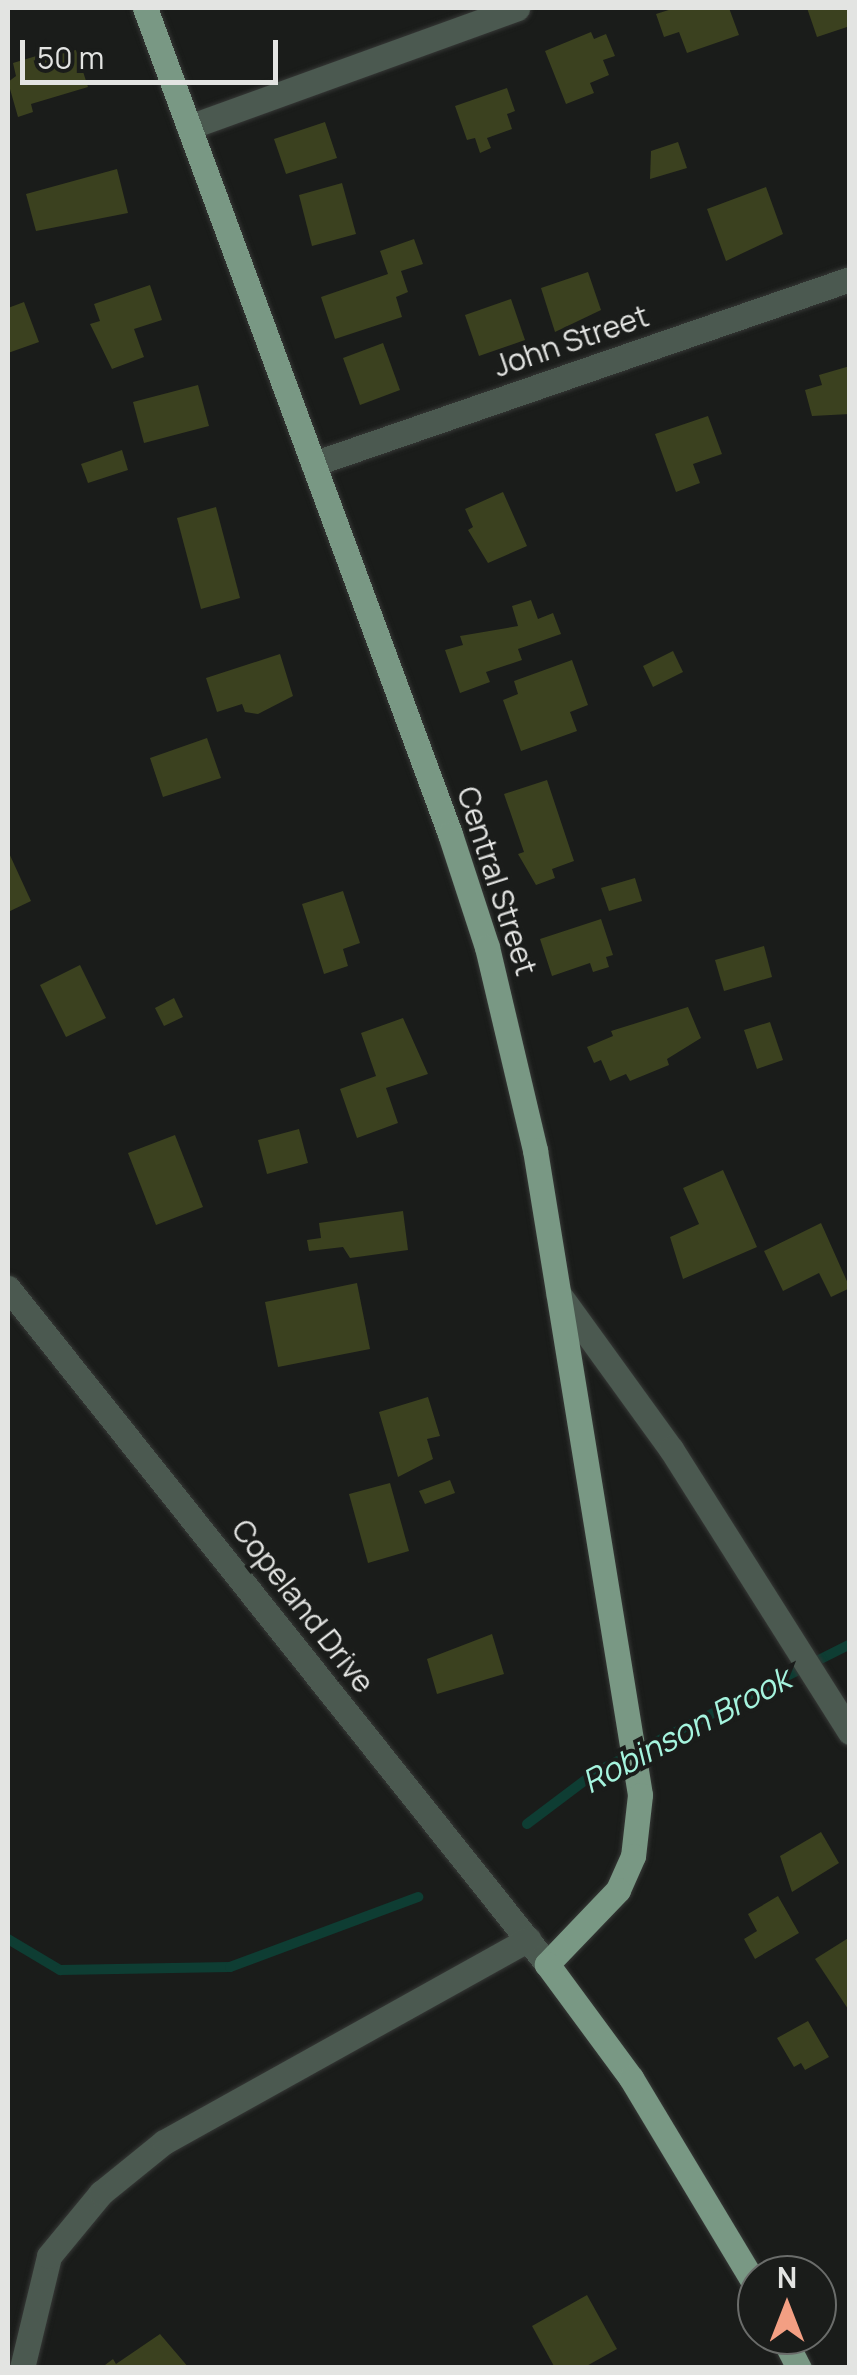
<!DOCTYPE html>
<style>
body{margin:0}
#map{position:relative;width:857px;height:2375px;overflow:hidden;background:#1a1c1a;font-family:Manrope,sans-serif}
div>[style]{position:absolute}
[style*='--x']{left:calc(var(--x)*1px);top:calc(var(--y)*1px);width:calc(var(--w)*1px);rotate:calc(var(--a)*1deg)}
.stream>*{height:10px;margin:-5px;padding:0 5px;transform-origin:5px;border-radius:5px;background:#0e3d33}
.building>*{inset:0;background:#3b411f}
.roads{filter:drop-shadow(0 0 2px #363836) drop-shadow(0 0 2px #363836)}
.minor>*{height:25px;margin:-12.5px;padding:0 12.5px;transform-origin:12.5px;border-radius:12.5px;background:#4b5950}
.major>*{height:25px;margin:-12.5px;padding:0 12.5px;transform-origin:12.5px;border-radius:12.5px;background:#799884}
span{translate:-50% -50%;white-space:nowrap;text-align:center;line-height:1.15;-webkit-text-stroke:8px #1a1c1a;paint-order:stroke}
.street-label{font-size:30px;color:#e3e4e2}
.water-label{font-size:32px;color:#a5f4de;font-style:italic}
.frame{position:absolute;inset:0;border:10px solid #e3e4e2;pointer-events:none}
.north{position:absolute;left:737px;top:2255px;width:100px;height:100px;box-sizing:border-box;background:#1a1c1a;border:2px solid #6a6c6a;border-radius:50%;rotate:0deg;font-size:28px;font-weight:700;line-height:40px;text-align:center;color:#e3e4e2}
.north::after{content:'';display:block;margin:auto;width:35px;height:45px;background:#f39f83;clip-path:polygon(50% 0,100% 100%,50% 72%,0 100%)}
.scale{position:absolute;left:20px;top:40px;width:258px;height:45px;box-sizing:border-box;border:5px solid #e3e4e2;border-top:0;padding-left:12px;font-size:30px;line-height:35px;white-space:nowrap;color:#e3e4e2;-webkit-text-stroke:8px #1a1c1a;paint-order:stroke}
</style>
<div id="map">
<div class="stream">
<i style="--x:527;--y:1824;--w:86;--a:-37"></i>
<i style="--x:596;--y:1772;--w:284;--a:-26.7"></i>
<i style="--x:8;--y:1939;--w:61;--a:30.8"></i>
<i style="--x:60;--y:1970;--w:170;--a:-1"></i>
<i style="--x:230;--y:1967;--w:201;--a:-20.4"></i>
</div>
<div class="building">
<i style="clip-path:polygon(675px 8px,729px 8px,739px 35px,687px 53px,679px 32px,664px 37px,656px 14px)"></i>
<i style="clip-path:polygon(807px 8px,850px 8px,850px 26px,817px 37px)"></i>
<i style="clip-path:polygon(591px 32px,594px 39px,606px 34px,615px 56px,603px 60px,609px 75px,590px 83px,594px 93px,566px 104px,545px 51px)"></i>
<i style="clip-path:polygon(63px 48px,64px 53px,76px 50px,88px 87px,31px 104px,33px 112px,18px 117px,8px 82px,16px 76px,13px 63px)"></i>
<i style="clip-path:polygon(507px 88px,515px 111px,507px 114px,512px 129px,487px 138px,491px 148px,480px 153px,475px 138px,467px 140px,455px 106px)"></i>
<i style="clip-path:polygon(325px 122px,337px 158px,286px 174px,274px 139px)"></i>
<i style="clip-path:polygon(678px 142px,687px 168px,650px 179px,651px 151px)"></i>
<i style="clip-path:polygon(117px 169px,128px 213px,36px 231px,26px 194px)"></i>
<i style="clip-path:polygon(342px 183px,356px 234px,312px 246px,299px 195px)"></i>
<i style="clip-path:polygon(766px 187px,783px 234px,726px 261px,707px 209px)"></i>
<i style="clip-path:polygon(414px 239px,423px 264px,401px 271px,408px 292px,396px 297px,402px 317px,335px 339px,321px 297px,388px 274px,380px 251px)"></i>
<i style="clip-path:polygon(588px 272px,601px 310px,555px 332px,541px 288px)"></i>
<i style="clip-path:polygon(150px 285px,162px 320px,134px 329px,144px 357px,112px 369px,90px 324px,100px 321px,94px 304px)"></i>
<i style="clip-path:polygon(511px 299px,525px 340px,479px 356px,465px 315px)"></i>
<i style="clip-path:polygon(24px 302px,39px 342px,8px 353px,8px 308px)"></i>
<i style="clip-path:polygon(383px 343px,400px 390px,360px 405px,343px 358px)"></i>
<i style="clip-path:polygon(850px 366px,850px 414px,812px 416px,805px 390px,822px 385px,819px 375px)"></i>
<i style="clip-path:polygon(198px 385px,209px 426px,144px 443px,133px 402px)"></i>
<i style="clip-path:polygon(708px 416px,722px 454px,693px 464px,700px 483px,676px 492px,655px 434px)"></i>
<i style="clip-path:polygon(122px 450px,128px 470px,88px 483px,81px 464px)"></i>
<i style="clip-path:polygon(503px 492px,527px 546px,488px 563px,468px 530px,473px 527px,465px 509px)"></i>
<i style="clip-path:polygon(216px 507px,240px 598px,201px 609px,177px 518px)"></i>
<i style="clip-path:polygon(531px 600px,538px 619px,553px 613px,561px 634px,518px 649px,522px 660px,486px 672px,490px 682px,460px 693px,445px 650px,463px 645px,460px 636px,518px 626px,512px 606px)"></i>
<i style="clip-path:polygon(673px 651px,683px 672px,653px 687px,643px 666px)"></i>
<i style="clip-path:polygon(280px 654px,293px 696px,258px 714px,245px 712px,242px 704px,217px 712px,206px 678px)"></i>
<i style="clip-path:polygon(572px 660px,588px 705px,570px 712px,577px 731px,521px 751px,503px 700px,518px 694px,514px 681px)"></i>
<i style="clip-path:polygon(207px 738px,221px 778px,163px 797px,150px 758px)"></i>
<i style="clip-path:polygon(547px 780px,574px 861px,552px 869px,555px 878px,536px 885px,518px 854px,524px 852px,504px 794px)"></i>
<i style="clip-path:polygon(8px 851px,31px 901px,8px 912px)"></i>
<i style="clip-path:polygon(635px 878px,642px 901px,609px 911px,601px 888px)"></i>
<i style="clip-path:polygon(343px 891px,360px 943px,343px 949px,348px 966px,324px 974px,302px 904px)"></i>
<i style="clip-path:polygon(601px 919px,613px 955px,606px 957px,609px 967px,593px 972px,590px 963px,552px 976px,540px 939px)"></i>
<i style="clip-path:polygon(764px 946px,772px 977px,724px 991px,715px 960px)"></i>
<i style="clip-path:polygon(80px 965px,106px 1018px,66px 1037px,40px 985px)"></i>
<i style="clip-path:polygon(174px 998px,183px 1017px,164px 1026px,155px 1008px)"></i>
<i style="clip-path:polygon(688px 1007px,701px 1038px,667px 1059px,669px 1065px,630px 1081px,626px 1074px,610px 1081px,601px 1060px,594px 1063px,587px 1047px,613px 1036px,611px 1031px)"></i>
<i style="clip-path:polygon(403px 1018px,428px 1074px,386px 1088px,398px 1123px,357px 1138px,340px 1089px,376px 1076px,361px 1033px)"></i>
<i style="clip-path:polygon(770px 1022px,783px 1060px,757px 1069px,744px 1030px)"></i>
<i style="clip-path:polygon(299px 1129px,308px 1163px,267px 1174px,258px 1140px)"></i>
<i style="clip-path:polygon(175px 1135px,203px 1207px,156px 1225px,128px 1153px)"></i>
<i style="clip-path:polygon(723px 1170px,757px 1247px,683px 1279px,670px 1237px,699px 1224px,683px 1188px)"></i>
<i style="clip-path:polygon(403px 1211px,408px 1250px,350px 1258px,343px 1247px,309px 1251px,307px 1240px,321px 1238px,319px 1223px)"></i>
<i style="clip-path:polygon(821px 1223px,850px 1288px,831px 1297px,819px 1273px,783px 1291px,764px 1251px)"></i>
<i style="clip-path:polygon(357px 1283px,370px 1349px,278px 1367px,265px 1302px)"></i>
<i style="clip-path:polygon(428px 1397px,440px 1436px,427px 1439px,433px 1459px,398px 1477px,379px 1412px)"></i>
<i style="clip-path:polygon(450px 1480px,455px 1493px,425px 1504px,419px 1491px)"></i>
<i style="clip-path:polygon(390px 1483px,409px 1551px,368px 1563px,349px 1494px)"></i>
<i style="clip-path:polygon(492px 1634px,504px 1674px,437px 1694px,427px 1659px)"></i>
<i style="clip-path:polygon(821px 1832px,839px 1863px,792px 1892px,780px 1856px)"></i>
<i style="clip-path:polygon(778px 1896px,799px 1933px,755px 1959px,744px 1939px,757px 1931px,748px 1914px)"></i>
<i style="clip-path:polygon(850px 1937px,850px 2012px,815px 1959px)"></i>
<i style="clip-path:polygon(808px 2021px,829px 2057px,805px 2070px,801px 2063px,794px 2067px,777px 2038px)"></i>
<i style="clip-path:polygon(587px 2295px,617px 2349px,583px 2368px,555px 2368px,532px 2326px)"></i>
<i style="clip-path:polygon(160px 2334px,189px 2368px,101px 2368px,113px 2359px,116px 2364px)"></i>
</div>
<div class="roads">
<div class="minor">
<i style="--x:189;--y:127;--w:349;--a:-19.9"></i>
<i style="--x:313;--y:464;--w:568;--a:-19.01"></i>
<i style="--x:8;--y:1288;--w:865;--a:51.43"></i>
<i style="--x:558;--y:1293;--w:193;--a:54.1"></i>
<i style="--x:671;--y:1449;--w:335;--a:57.7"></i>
<i style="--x:22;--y:2368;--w:115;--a:-76.4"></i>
<i style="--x:49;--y:2256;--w:82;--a:-50.5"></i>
<i style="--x:101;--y:2193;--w:81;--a:-39"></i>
<i style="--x:164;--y:2142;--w:417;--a:-29.1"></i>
</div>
<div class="major">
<i style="--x:145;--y:8;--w:881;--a:69.73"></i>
<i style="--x:450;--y:834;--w:119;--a:71.9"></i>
<i style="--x:487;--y:947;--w:209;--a:76.7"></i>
<i style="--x:535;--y:1150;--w:653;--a:80.75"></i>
<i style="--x:640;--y:1795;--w:61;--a:96.5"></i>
<i style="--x:633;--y:1856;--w:37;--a:114"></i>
<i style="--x:618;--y:1890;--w:103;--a:133.8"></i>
<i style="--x:547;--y:1964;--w:142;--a:53.6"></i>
<i style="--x:631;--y:2078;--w:245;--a:59"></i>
<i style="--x:782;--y:2335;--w:37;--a:63"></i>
</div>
</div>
<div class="street-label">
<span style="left:571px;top:341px;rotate:-19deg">John Street</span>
<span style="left:497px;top:881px;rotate:72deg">Central Street</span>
<span style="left:303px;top:1606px;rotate:52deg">Copeland Drive</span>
</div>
<div class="water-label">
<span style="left:686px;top:1730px;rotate:-28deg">Robinson Brook</span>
</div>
<div class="frame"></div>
<div class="north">N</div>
<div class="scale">50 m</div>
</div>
